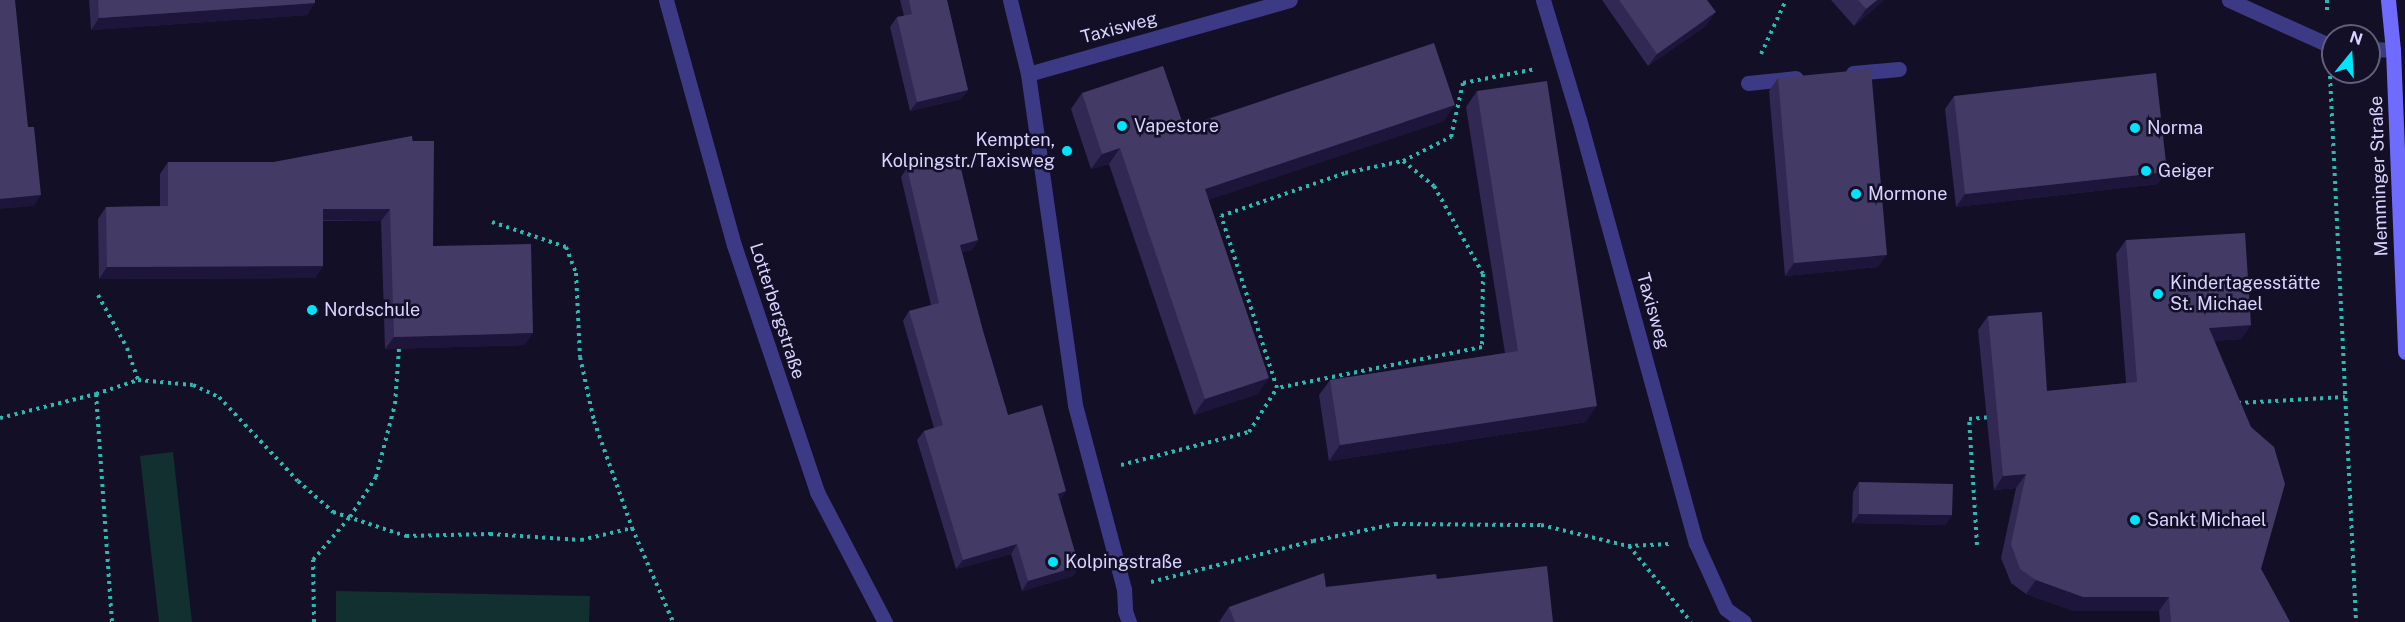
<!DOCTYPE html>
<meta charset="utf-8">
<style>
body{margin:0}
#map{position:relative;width:2405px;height:622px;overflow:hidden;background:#130f26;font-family:"Public Sans",sans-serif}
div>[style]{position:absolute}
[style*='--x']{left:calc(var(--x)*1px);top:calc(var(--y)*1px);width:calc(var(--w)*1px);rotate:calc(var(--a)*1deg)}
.green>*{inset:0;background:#12302f}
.path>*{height:4px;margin-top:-2px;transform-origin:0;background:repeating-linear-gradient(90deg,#2fb8b0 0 3px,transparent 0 7.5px)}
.lane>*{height:15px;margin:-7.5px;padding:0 7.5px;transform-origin:7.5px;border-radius:7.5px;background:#3d3a85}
.street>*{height:15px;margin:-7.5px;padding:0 7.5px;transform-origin:7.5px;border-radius:7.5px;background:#3d3a85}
.secondary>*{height:15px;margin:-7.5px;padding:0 7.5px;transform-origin:7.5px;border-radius:7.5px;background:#6f6bff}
.wall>*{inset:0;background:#312854}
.shaded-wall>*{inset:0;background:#1d163a}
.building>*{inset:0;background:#433a66}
.dots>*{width:16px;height:16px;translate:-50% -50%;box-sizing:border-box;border:3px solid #130f26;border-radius:50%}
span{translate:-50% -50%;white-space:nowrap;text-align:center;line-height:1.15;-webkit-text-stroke:5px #130f26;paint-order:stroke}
.street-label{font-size:18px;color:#d9d4ff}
.poi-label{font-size:18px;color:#d9d4ff}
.left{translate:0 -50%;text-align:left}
.right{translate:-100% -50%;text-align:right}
.north{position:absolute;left:2321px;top:24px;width:60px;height:60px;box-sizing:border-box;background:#130f26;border:2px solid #625e7d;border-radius:50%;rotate:18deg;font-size:16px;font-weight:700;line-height:24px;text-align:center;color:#d9d4ff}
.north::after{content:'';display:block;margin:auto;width:21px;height:27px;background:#00e5ff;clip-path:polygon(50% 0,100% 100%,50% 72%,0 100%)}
</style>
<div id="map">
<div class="green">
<i style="clip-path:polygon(173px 452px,192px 622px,159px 622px,140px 456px)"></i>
<i style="clip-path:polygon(336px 591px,590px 596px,589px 622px,336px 622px)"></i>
</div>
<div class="path">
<i style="--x:2327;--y:0;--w:14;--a:90"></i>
<i style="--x:1761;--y:54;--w:60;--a:-65.2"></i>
<i style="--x:2330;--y:76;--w:547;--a:87.27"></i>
<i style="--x:1403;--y:161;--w:40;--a:39"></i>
<i style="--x:1434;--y:186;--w:101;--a:60.9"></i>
<i style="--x:1483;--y:274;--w:73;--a:90.8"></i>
<i style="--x:1482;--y:347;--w:209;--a:168.7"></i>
<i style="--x:1277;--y:388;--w:181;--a:-108"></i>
<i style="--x:1221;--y:216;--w:131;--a:-19.1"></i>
<i style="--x:1345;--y:173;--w:59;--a:-11.7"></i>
<i style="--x:1403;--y:161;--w:54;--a:-26.6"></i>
<i style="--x:1451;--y:137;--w:55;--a:-77.5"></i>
<i style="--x:1463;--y:83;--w:74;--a:-10.9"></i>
<i style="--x:492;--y:222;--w:78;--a:18.7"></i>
<i style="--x:566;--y:247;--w:28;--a:69"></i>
<i style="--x:576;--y:273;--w:84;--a:87.3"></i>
<i style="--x:580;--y:357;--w:66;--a:77.7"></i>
<i style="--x:594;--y:421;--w:114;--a:70.4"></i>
<i style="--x:632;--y:528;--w:103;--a:66.4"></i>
<i style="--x:98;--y:295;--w:60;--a:61.3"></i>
<i style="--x:127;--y:348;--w:34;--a:71"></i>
<i style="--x:96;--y:394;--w:229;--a:86"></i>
<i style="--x:2238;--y:403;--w:107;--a:-3.2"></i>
<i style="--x:0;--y:418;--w:99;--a:-14"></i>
<i style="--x:96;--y:394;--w:44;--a:-18.4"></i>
<i style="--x:138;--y:380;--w:55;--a:5.2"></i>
<i style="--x:193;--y:385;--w:29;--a:25"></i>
<i style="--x:219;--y:397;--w:115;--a:46.8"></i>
<i style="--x:298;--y:481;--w:47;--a:41.5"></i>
<i style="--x:333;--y:512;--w:77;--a:18.2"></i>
<i style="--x:406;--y:536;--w:84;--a:-1.4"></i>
<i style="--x:490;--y:534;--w:91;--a:3.8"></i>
<i style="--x:581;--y:540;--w:52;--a:-13.2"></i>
<i style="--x:1121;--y:465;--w:132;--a:-14.5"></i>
<i style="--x:1249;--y:432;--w:52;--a:-57.5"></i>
<i style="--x:1977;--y:545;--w:126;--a:-93.6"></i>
<i style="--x:1969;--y:419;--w:22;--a:-5"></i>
<i style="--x:1629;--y:546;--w:98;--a:50.8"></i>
<i style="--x:1151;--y:582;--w:167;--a:-14.2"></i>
<i style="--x:1313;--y:541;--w:84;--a:-11.7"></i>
<i style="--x:1395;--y:524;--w:146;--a:0.4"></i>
<i style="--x:1541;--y:525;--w:89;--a:13.6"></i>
<i style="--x:1628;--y:546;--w:41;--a:-2.8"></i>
<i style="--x:314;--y:622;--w:62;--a:-90.9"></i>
<i style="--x:313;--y:560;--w:57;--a:-49.3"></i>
<i style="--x:350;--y:517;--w:48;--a:-57"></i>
<i style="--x:376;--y:477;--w:75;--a:-75.4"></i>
<i style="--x:395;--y:404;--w:56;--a:-85.9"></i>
</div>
<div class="lane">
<i style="--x:1853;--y:73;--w:46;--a:-5"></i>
<i style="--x:1748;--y:83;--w:48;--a:-5.9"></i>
</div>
<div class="street">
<i style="--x:666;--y:0;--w:254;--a:74.5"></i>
<i style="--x:734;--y:245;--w:261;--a:71.4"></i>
<i style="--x:817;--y:492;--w:147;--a:62.4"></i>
<i style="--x:1010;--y:0;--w:76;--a:76.3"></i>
<i style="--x:1028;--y:74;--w:334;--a:81.9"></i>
<i style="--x:1075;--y:405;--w:190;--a:75.1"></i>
<i style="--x:1124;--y:589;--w:22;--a:87"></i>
<i style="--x:1125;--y:611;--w:12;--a:70"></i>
<i style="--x:1543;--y:0;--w:124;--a:73.2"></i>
<i style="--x:1579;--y:119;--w:440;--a:74.6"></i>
<i style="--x:1696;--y:543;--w:72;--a:65.6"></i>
<i style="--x:1726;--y:609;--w:22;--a:36"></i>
<i style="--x:2229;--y:0;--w:114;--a:24.3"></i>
<i style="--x:2369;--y:49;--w:24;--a:2"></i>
<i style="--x:1028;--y:74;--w:272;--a:-15.8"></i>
</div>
<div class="secondary">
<i style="--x:2388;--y:0;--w:50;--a:84.3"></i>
<i style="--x:2393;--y:50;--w:302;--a:87.7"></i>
</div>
<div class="wall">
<i style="clip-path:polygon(89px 0,315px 0,307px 15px,91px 30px)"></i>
<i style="clip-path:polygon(900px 0,947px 0,968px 90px,961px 99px,910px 111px,890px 27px,897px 17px,904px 16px)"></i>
<i style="clip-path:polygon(1602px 0,1707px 0,1707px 25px,1648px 66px)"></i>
<i style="clip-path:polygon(1831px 0,1884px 0,1854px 26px)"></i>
<i style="clip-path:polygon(1778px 78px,1878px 267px,1785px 276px,1769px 91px)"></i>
<i style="clip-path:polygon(1477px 91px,1586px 422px,1329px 461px,1319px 395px,1330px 380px,1505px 353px,1466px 107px)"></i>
<i style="clip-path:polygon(1082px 93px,1184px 127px,1444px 121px,1208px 200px,1258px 394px,1194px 415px,1109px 164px,1091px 169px,1071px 109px)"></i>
<i style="clip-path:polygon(1954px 96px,2158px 184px,1956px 207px,1945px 109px)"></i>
<i style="clip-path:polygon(412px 136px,433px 246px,525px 345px,385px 349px,381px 221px,323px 221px,323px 266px,315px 278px,99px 279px,98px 219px,106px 207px,160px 206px,160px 174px,168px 162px,274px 162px)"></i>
<i style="clip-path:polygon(907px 168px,978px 240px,972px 250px,962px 252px,983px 331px,1008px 415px,1060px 501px,1079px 566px,1073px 576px,1022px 591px,1011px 554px,956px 569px,917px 440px,924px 431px,934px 428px,903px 321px,909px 311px,931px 305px,901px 177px)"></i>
<i style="clip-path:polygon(2126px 240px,2251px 325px,2241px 339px,2214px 341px,2261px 569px,2290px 622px,2160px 622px,2159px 611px,2074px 611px,2026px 594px,2011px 583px,2001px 558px,2016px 488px,1994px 490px,1978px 330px,1988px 316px,2047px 391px,2126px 383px,2116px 254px)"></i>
<i style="clip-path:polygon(1859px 482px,1952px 515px,1945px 525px,1852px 523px,1853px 492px)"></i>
<i style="clip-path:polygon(1437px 579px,1553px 622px,1219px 622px,1229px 607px,1326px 587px)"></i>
</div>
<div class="shaded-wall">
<i style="clip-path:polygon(1877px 0,1884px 0,1854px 26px,1866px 9px)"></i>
<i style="clip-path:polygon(315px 3px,307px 15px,91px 30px,99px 18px)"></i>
<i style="clip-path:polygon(1716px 12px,1707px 25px,1648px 66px,1657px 54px)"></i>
<i style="clip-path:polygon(968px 90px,961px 99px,910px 111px,917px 102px)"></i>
<i style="clip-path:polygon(1455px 105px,1444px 121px,1194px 205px,1205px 189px)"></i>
<i style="clip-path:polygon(1120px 148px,1109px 164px,1091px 169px,1102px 154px)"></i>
<i style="clip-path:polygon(2167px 172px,2158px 184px,1956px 207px,1965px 194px)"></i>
<i style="clip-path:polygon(41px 195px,34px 206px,0 209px,0 199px)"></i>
<i style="clip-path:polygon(323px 209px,390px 209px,381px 221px,314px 220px)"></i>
<i style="clip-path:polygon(978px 240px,972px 250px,953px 254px,960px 245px)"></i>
<i style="clip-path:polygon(1887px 255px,1878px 267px,1785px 276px,1794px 263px)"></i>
<i style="clip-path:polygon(323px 266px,315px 278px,99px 279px,107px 267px)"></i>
<i style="clip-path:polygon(2251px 325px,2241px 339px,2199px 342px,2209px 328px)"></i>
<i style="clip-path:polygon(533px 333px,525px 345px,385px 349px,394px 337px)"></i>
<i style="clip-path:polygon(1269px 378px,1258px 394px,1194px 415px,1205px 399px)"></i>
<i style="clip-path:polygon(1597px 406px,1586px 422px,1329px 461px,1340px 445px)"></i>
<i style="clip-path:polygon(2026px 474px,2016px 488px,1994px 490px,2003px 476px)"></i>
<i style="clip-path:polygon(1066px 491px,1060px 501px,1058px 494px)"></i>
<i style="clip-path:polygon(1859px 514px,1952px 515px,1945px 525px,1852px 523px)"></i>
<i style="clip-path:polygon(1017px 544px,1011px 554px,956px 569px,963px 560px)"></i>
<i style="clip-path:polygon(1079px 566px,1073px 576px,1022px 591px,1028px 581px)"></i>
<i style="clip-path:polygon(2036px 580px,2169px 597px,2159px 611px,2074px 611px,2026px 594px)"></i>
</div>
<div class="building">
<i style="clip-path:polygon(0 0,15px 0,28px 127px,34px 127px,41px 195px,0 199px)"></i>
<i style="clip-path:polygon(98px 0,315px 0,315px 3px,99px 18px)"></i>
<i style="clip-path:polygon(909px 0,947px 0,968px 90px,917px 102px,897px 17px,912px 14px)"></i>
<i style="clip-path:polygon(1619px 0,1707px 0,1716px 12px,1657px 54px)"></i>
<i style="clip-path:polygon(1858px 0,1877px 0,1866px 9px)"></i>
<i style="clip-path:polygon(1434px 43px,1455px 105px,1205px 189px,1269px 378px,1205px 399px,1120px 148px,1102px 154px,1082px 93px,1163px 66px,1184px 127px)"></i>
<i style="clip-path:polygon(1871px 69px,1887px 255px,1794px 263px,1778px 78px)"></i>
<i style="clip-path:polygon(2156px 73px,2167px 172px,1965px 194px,1954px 96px)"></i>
<i style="clip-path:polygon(1547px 81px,1597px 406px,1340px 445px,1330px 380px,1518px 351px,1477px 91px)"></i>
<i style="clip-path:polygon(412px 136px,412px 141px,434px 141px,433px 246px,531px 244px,533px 333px,394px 337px,390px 209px,323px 209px,323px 266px,107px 267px,106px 207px,168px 206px,168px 162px,274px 162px)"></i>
<i style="clip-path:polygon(958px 156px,978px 240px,960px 245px,983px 331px,1008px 415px,1042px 405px,1066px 491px,1058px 494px,1079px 566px,1028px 581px,1017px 544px,963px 560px,924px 431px,943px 425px,909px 311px,939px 303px,907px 168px)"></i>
<i style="clip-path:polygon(2245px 233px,2251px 325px,2209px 328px,2251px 427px,2274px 447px,2285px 484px,2261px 569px,2290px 622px,2171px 622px,2169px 597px,2083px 597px,2036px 580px,2020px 569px,2011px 544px,2026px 474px,2003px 476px,1988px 316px,2042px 312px,2047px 391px,2137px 382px,2126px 240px)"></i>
<i style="clip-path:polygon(1859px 482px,1953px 484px,1952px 515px,1859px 514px)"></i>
<i style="clip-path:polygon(1547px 566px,1553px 622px,1235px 622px,1229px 607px,1324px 573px,1326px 587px,1436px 574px,1437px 579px)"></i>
</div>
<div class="dots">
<i style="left:1122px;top:126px;background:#00e5ff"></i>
<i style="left:2135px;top:128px;background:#00e5ff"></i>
<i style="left:1067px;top:151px;background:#00e5ff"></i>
<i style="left:2146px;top:171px;background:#00e5ff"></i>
<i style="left:1856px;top:194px;background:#00e5ff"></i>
<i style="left:2158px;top:294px;background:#00e5ff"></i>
<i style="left:312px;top:310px;background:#00e5ff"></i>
<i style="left:2135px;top:520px;background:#00e5ff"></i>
<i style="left:1053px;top:562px;background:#00e5ff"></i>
</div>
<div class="street-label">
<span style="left:1119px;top:28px;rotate:-15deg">Taxisweg</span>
<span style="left:2379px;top:176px;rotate:-92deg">Memminger Straße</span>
<span style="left:777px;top:311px;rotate:72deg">Lotterbergstraße</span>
<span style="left:1653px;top:311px;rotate:74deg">Taxisweg</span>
</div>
<div class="poi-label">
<span class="left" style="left:1134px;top:126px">Vapestore</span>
<span class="left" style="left:2147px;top:128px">Norma</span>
<span class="right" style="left:1055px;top:151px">Kempten,<br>Kolpingstr./Taxisweg</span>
<span class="left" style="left:2158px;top:171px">Geiger</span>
<span class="left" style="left:1868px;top:194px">Mormone</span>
<span class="left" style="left:2170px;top:294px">Kindertagesstätte<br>St. Michael</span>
<span class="left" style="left:324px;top:310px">Nordschule</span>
<span class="left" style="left:2147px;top:520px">Sankt Michael</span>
<span class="left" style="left:1065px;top:562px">Kolpingstraße</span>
</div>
<div class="north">N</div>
</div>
